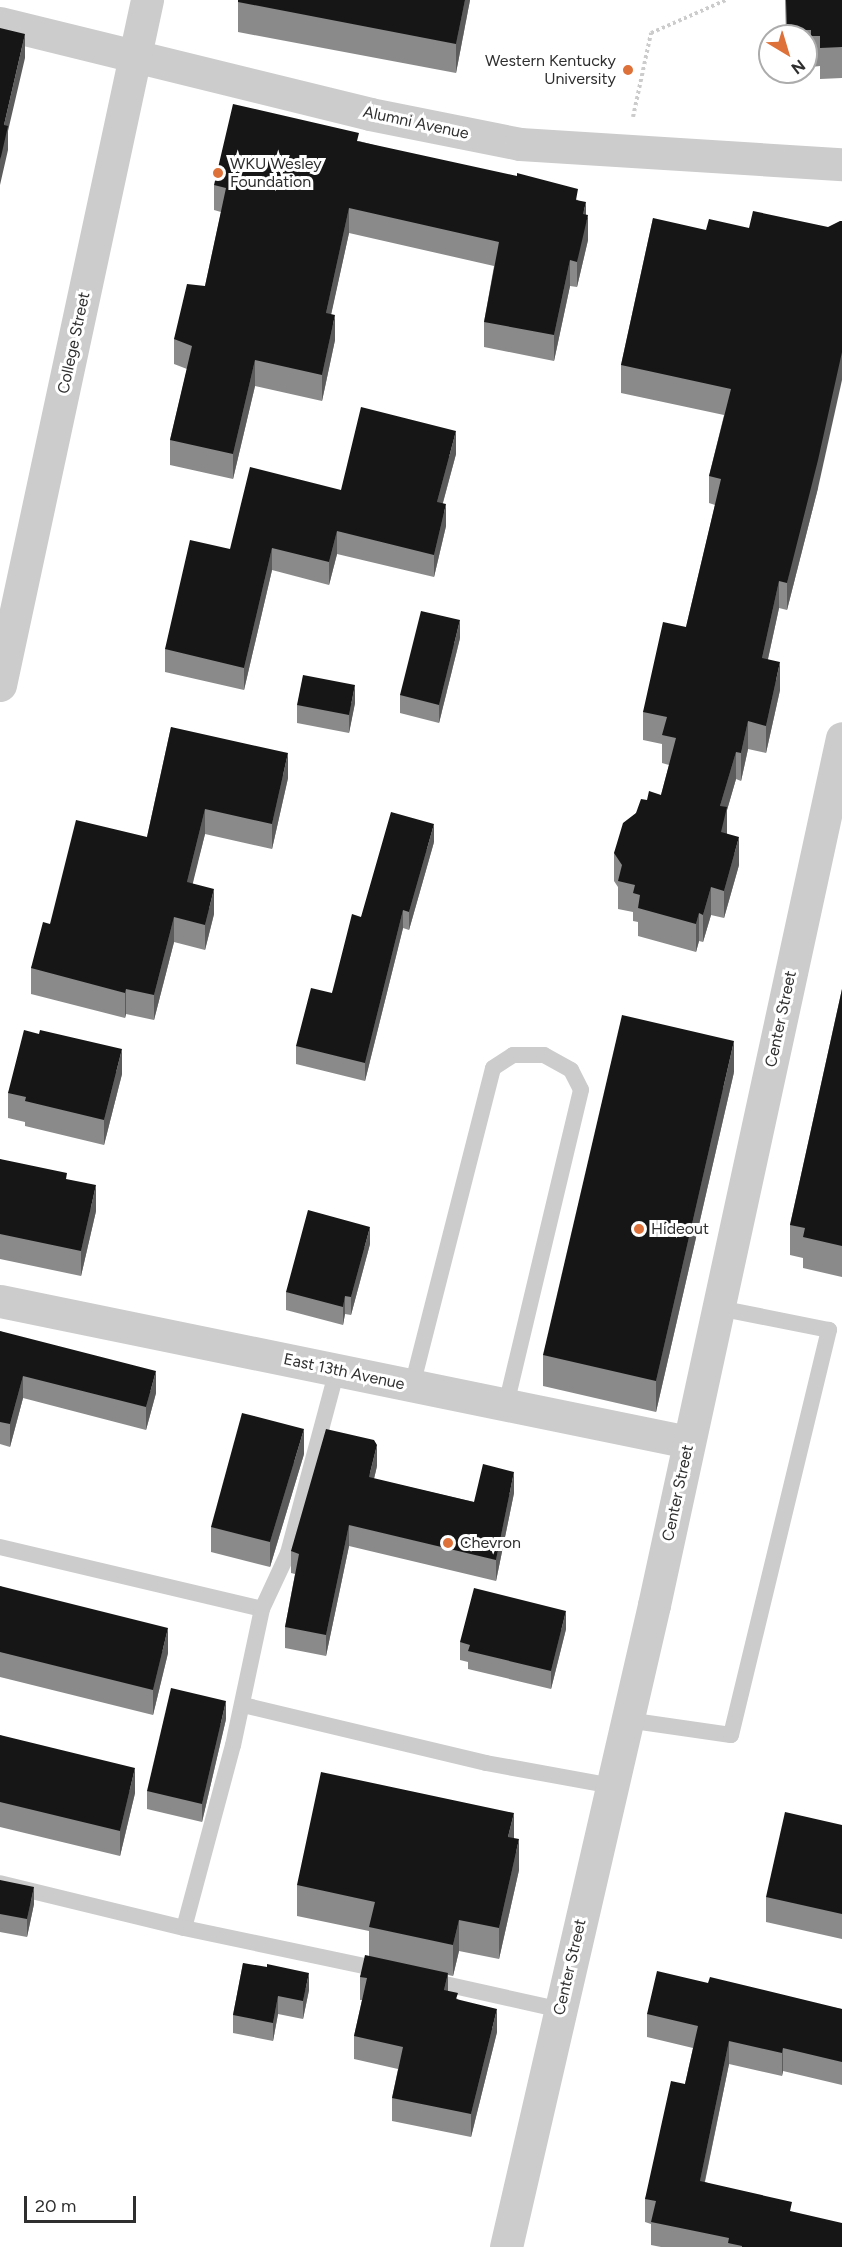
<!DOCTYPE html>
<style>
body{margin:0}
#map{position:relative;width:842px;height:2247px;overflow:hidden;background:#fff;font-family:Figtree,sans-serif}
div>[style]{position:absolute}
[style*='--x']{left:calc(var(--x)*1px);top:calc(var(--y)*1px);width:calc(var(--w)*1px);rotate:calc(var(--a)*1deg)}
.path>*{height:4px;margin-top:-2px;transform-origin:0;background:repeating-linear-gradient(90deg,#ccc 0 3px,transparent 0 6px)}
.service>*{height:16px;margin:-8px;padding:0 8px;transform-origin:8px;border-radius:8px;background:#ccc}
.minor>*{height:33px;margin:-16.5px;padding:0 16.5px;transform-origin:16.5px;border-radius:16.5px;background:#ccc}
.tertiary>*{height:33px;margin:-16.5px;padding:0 16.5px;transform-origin:16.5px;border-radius:16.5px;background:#ccc}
.wall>*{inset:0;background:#8a8a8a}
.shaded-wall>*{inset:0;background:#5c5c5c}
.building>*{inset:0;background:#161616}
.dots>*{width:16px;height:16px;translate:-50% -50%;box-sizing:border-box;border:3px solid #fff;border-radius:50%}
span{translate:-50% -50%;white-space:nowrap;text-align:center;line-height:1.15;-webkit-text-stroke:6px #fff;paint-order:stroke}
.poi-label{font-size:16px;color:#2f2f2f}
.right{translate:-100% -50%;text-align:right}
.left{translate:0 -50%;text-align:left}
.street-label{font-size:16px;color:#2f2f2f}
.north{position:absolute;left:758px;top:24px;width:60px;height:60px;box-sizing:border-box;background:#fff;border:2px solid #acacac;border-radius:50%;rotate:142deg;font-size:16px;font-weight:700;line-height:24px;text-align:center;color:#2f2f2f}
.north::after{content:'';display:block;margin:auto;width:21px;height:27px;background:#de7139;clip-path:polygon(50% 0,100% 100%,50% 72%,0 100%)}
.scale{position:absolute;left:24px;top:2196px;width:112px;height:27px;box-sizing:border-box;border:3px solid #2f2f2f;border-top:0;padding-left:8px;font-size:18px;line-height:21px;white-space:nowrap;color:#2f2f2f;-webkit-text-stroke:4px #fff;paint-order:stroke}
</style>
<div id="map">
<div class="path">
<i style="--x:633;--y:117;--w:86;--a:-77.9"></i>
<i style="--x:651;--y:33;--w:82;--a:-23.7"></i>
</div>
<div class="service">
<i style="--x:412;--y:1386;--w:328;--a:-75.7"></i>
<i style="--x:493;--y:1068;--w:24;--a:-33"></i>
<i style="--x:513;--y:1055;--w:31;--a:0"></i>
<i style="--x:544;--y:1055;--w:31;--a:29"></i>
<i style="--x:571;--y:1070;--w:22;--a:63"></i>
<i style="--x:581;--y:1090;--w:324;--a:103.4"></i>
<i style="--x:0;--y:1547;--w:269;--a:13.3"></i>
<i style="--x:262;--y:1609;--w:139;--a:102"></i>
<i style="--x:233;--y:1745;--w:189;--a:105"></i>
<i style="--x:184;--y:1928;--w:189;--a:-166.3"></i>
<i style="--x:262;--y:1609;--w:62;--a:-65.1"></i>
<i style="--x:288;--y:1553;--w:189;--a:-75"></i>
<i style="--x:243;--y:1705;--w:250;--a:13.4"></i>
<i style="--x:486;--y:1763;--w:128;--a:10.3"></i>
<i style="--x:627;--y:1720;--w:105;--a:8.2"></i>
<i style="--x:731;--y:1735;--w:417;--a:-76.4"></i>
<i style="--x:829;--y:1330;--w:112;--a:-168.7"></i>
<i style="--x:184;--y:1928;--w:204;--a:11.9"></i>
<i style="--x:427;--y:1980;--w:137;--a:12.6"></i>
</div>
<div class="minor">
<i style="--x:0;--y:23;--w:381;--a:13.8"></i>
<i style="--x:370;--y:114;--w:153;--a:11.3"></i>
<i style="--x:520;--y:144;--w:323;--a:3.6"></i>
<i style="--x:0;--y:1301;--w:702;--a:11.58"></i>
</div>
<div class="tertiary">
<i style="--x:0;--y:685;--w:701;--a:-77.89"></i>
<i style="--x:506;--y:2247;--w:659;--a:-77.02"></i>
<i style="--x:654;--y:1605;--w:887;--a:-77.77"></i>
</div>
<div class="wall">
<i style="clip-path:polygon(238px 0,470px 0,456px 73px,238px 32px)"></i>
<i style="clip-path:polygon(785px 0,842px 0,842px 78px,820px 79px,820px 66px,811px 67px,811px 60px,806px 60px,806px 36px,786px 36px)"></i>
<i style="clip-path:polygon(359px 141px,578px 200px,586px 215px,588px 240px,577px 287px,570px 286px,554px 361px,484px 347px,484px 322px,494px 266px,349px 233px,331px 314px,335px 340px,322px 401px,255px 386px,233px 479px,170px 465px,170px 440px,187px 369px,174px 364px,174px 339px,205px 286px,221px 212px,214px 210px,214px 185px)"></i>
<i style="clip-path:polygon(653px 218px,818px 488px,787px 610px,779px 608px,768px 659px,780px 690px,766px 753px,748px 749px,741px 781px,736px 779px,727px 810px,727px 834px,739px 865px,724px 918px,711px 915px,703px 942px,699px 941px,696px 952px,638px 936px,638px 922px,633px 921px,633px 912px,618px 909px,618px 887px,614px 881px,614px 853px,636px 813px,647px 800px,661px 795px,669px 765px,662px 763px,662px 744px,643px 740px,643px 712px,686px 627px,715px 505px,709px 503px,709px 476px,724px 415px,621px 393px,621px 365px)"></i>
<i style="clip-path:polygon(456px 454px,443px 503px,446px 526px,434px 577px,337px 554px,329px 585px,272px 570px,244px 690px,165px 672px,165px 649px,230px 549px,341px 490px)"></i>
<i style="clip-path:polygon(460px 638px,439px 723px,400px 713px,400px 695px)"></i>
<i style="clip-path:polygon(355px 703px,349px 733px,297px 723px,297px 705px)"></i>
<i style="clip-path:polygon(171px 727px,288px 778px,272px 849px,205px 834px,192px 884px,214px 914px,205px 950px,174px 942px,154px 1020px,126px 1014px,125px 1018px,31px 994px,31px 968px,50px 924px,147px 837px)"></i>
<i style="clip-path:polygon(434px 842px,409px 930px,403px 928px,365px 1081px,296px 1064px,296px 1046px,332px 993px,361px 917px)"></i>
<i style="clip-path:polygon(842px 989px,842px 1277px,803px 1268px,803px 1258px,790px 1255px,790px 1225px)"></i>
<i style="clip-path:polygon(39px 1034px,122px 1074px,104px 1145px,25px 1126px,25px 1122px,8px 1118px,8px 1093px)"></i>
<i style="clip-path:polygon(734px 1072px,656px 1412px,543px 1386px,543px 1355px)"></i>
<i style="clip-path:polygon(0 1159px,96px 1211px,81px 1276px,0 1259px)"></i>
<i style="clip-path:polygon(370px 1244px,351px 1315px,345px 1314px,343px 1325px,286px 1310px,286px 1292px)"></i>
<i style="clip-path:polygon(0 1331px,156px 1393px,146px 1430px,23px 1398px,10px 1447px,0 1444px)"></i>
<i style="clip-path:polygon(304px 1454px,270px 1567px,211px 1552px,211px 1527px)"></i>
<i style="clip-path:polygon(377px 1466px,374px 1479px,474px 1502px,514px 1493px,496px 1581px,349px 1546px,326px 1656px,285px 1648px,285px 1627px,295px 1574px,291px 1573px,291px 1551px)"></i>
<i style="clip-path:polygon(0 1586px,168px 1653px,153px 1715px,0 1677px)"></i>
<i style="clip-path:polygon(566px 1629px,551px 1689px,468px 1669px,468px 1662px,460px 1660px,460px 1642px)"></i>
<i style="clip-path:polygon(226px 1719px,202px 1822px,147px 1809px,147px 1791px)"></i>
<i style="clip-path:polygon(0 1735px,135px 1793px,120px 1856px,0 1827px)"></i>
<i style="clip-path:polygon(842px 1825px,842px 1939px,766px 1922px,766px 1897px)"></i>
<i style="clip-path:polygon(514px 1838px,519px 1870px,499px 1959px,459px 1951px,453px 1976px,448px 1975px,448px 1991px,497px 2032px,471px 2137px,392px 2121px,392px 2098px,398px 2069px,354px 2059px,354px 2036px,362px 2000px,360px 2000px,360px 1977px,369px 1956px,369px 1931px,297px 1916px,297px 1885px)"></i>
<i style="clip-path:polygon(0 1880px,34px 1904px,27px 1937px,0 1932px)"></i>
<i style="clip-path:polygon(243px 1963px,309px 1990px,303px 2019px,278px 2014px,273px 2041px,233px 2033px,233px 2015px)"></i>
<i style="clip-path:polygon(708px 1983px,842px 2009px,842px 2085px,783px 2071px,782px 2076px,729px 2064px,705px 2182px,792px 2212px,842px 2247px,661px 2247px,651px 2245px,651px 2224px,645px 2222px,645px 2199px,685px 2084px,693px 2048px,647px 2037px,647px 2014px)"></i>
</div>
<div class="shaded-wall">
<i style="clip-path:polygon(465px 0,470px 0,456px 73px,456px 44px)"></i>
<i style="clip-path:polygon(25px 34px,25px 58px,8px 131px,8px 150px,0 185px,0 161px,4px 125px)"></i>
<i style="clip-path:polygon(586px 202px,586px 222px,588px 215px,588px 240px,577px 287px,577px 262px,583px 214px)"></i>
<i style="clip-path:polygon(349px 208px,349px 233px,326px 338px,326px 313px)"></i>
<i style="clip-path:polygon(570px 260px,570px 286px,554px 361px,554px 335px)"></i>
<i style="clip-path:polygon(335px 315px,335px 340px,322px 401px,322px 375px)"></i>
<i style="clip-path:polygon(842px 331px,842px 380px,818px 488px,787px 610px,787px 583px)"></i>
<i style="clip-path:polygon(255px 360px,255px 386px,233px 479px,233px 454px)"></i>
<i style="clip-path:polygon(456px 431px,456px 454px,437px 524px,437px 502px)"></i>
<i style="clip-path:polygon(446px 504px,446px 526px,434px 577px,434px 555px)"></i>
<i style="clip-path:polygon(337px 531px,337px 554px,329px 585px,329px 562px)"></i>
<i style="clip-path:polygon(272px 548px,272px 570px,244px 690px,244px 668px)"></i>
<i style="clip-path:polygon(779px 581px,779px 608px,762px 686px,762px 658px)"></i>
<i style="clip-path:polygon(460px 620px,460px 638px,439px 723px,439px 705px)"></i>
<i style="clip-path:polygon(780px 662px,780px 690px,766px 753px,766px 726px)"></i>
<i style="clip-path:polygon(355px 685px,355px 703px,349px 733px,349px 715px)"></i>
<i style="clip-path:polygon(748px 721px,748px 749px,741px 781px,741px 753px)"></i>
<i style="clip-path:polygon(736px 752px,736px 779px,727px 810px,727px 835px,721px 860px,720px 806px)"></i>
<i style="clip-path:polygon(288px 753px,288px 778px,272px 849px,272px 824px)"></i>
<i style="clip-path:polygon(205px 809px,205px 834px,187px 907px,187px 882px)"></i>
<i style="clip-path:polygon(434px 824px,434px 842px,409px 930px,409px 912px)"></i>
<i style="clip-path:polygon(739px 837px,739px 865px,724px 918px,724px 891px)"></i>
<i style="clip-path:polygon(711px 887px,711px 915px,703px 942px,703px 915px)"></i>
<i style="clip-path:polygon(214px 889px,214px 914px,205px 950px,205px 925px)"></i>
<i style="clip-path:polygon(403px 910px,403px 928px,365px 1081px,365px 1063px)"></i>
<i style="clip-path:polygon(699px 913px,699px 941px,696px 952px,696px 924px)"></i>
<i style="clip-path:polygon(174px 917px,174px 942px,154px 1020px,154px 995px)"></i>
<i style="clip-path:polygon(126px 989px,126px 1014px,125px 1018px,125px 993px)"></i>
<i style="clip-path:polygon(734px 1041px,734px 1072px,656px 1412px,656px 1381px)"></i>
<i style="clip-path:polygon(122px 1049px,122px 1074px,104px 1145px,104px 1120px)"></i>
<i style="clip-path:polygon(96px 1185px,96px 1211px,81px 1276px,81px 1251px)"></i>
<i style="clip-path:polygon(370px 1227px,370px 1244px,351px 1315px,351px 1297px)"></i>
<i style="clip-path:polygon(345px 1296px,345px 1314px,343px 1325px,343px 1307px)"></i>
<i style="clip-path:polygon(156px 1371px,156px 1393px,146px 1430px,146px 1407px)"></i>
<i style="clip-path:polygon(23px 1376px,23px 1398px,10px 1447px,10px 1424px)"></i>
<i style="clip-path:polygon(304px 1429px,304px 1454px,270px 1567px,270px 1542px)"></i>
<i style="clip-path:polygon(377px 1445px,377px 1466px,369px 1499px,369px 1477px)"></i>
<i style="clip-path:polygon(514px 1472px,514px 1493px,496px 1581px,496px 1560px)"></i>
<i style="clip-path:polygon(349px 1525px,349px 1546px,326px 1656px,326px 1635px)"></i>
<i style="clip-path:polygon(566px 1611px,566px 1629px,551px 1689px,551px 1671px)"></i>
<i style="clip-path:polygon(168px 1628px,168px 1653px,153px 1715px,153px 1690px)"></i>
<i style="clip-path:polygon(226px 1701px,226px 1719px,202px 1822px,202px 1804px)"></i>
<i style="clip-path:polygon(135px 1768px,135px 1793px,120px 1856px,120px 1831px)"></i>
<i style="clip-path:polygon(514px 1813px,514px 1844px,508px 1837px)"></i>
<i style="clip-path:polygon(519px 1839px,519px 1870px,499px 1959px,499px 1928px)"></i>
<i style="clip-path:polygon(34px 1887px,34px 1904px,27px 1937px,27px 1919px)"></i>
<i style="clip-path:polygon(459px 1920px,459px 1951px,453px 1976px,453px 1945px)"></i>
<i style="clip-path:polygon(309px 1973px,309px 1990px,303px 2019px,303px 2001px)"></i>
<i style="clip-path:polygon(448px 1973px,448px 1996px,444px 1990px)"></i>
<i style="clip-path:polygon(278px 1996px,278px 2014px,273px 2041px,273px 2023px)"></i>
<i style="clip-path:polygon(497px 2009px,497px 2032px,471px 2137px,471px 2114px)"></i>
<i style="clip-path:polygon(729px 2041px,729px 2064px,700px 2204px,700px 2181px)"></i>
<i style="clip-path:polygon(783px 2048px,783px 2071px,782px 2076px,782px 2053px)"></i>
</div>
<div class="building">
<i style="clip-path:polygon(238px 0,465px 0,456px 44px,238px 2px)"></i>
<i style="clip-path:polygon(786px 0,842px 0,842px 47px,820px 48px,820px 36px,811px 36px,811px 30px,787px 30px)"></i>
<i style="clip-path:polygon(0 28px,25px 34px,4px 125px,8px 126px,0 161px)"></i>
<i style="clip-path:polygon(233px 104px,359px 133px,357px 141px,517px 176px,517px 173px,578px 189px,576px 200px,586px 202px,583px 214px,588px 215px,577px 262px,570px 260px,554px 335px,484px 322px,499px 242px,349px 208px,326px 313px,335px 315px,322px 375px,255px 360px,233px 454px,170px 440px,192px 346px,174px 339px,187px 284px,205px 286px,226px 188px,214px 185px)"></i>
<i style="clip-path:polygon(753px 211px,828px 227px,840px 221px,842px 221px,842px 352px,818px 460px,787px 583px,779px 581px,762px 658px,780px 662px,766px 726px,748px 721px,741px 753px,736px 752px,720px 806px,727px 807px,721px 832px,739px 837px,724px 891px,711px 887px,703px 915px,699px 913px,696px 924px,638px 908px,640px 895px,633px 893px,635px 885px,618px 881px,622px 865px,614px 853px,623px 823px,636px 813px,641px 799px,647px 800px,649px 791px,661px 795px,676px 738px,662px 735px,667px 717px,643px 712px,663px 622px,686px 627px,721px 479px,709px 476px,731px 389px,621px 365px,653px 218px,706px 230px,709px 219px,749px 228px)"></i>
<i style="clip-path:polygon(361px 407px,456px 431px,437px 502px,446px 504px,434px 555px,337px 531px,329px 562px,272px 548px,244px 668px,165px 649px,190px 540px,230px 549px,250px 467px,341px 490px)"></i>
<i style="clip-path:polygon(421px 611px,460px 620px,439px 705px,400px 695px)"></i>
<i style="clip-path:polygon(303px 675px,355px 685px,349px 715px,297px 705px)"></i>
<i style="clip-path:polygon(171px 727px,288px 753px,272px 824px,205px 809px,187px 882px,214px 889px,205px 925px,174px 917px,154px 995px,126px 989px,125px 993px,31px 968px,43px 922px,50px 924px,76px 820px,147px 837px)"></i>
<i style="clip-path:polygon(391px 812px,434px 824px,409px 912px,403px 910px,365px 1063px,296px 1046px,311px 988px,332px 993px,352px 914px,361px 917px)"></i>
<i style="clip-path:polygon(842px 989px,842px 1246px,803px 1237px,805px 1228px,790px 1225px)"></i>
<i style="clip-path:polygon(622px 1015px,734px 1041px,656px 1381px,543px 1355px)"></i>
<i style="clip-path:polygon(24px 1030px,39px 1034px,40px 1030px,122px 1049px,104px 1120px,25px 1101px,26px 1097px,8px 1093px)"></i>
<i style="clip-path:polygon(0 1159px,67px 1173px,66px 1179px,96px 1185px,81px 1251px,0 1234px)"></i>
<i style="clip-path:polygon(308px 1210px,370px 1227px,351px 1297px,345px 1296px,343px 1307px,286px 1292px)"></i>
<i style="clip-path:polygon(0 1331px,156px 1371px,146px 1407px,23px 1376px,10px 1424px,0 1422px)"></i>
<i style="clip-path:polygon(242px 1413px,304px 1429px,270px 1542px,211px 1527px)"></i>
<i style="clip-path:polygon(326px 1429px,374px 1440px,377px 1445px,369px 1477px,474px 1502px,483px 1464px,514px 1472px,496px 1560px,349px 1525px,326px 1635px,285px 1627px,299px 1554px,291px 1551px)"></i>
<i style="clip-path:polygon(0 1586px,168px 1628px,153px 1690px,0 1652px)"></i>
<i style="clip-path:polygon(474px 1588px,566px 1611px,551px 1671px,468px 1651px,470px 1645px,460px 1642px)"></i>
<i style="clip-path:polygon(171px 1688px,226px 1701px,202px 1804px,147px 1791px)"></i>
<i style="clip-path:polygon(0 1735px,135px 1768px,120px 1831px,0 1802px)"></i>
<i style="clip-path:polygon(321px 1772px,514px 1813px,508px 1837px,519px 1839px,499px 1928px,459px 1920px,453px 1945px,369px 1927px,375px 1902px,297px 1885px)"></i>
<i style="clip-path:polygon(785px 1812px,842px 1825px,842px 1914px,766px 1897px)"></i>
<i style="clip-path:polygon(0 1880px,34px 1887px,27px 1919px,0 1914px)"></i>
<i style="clip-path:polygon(365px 1955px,448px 1973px,444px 1990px,458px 1993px,456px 1999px,497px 2009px,471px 2114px,392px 2098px,403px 2047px,354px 2036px,367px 1978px,360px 1977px)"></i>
<i style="clip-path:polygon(243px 1963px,267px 1967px,267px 1964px,309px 1973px,303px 2001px,278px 1996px,273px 2023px,233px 2015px)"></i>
<i style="clip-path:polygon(657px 1971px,708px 1983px,710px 1977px,842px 2009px,842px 2062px,783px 2048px,782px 2053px,729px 2041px,700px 2181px,792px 2202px,790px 2211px,842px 2223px,842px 2247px,742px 2247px,742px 2246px,728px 2243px,729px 2238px,651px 2222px,656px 2201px,645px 2199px,671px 2081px,685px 2084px,698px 2026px,647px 2014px)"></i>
</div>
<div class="dots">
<i style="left:628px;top:70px;background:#de7139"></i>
<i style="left:218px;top:173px;background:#de7139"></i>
<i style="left:639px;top:1229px;background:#de7139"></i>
<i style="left:448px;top:1543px;background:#de7139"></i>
</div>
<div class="poi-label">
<span class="right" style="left:616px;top:70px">Western Kentucky<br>University</span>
<span class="left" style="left:230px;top:173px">WKU Wesley<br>Foundation</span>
<span class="left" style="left:651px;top:1229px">Hideout</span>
<span class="left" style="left:460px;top:1543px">Chevron</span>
</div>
<div class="street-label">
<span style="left:416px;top:123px;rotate:12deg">Alumni Avenue</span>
<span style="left:74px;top:343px;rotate:-78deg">College Street</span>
<span style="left:781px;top:1019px;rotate:-78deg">Center Street</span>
<span style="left:344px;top:1372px;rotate:12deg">East 13th Avenue</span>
<span style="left:678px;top:1493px;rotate:-78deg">Center Street</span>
<span style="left:570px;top:1967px;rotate:-77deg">Center Street</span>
</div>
<div class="north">N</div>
<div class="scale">20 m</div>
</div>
